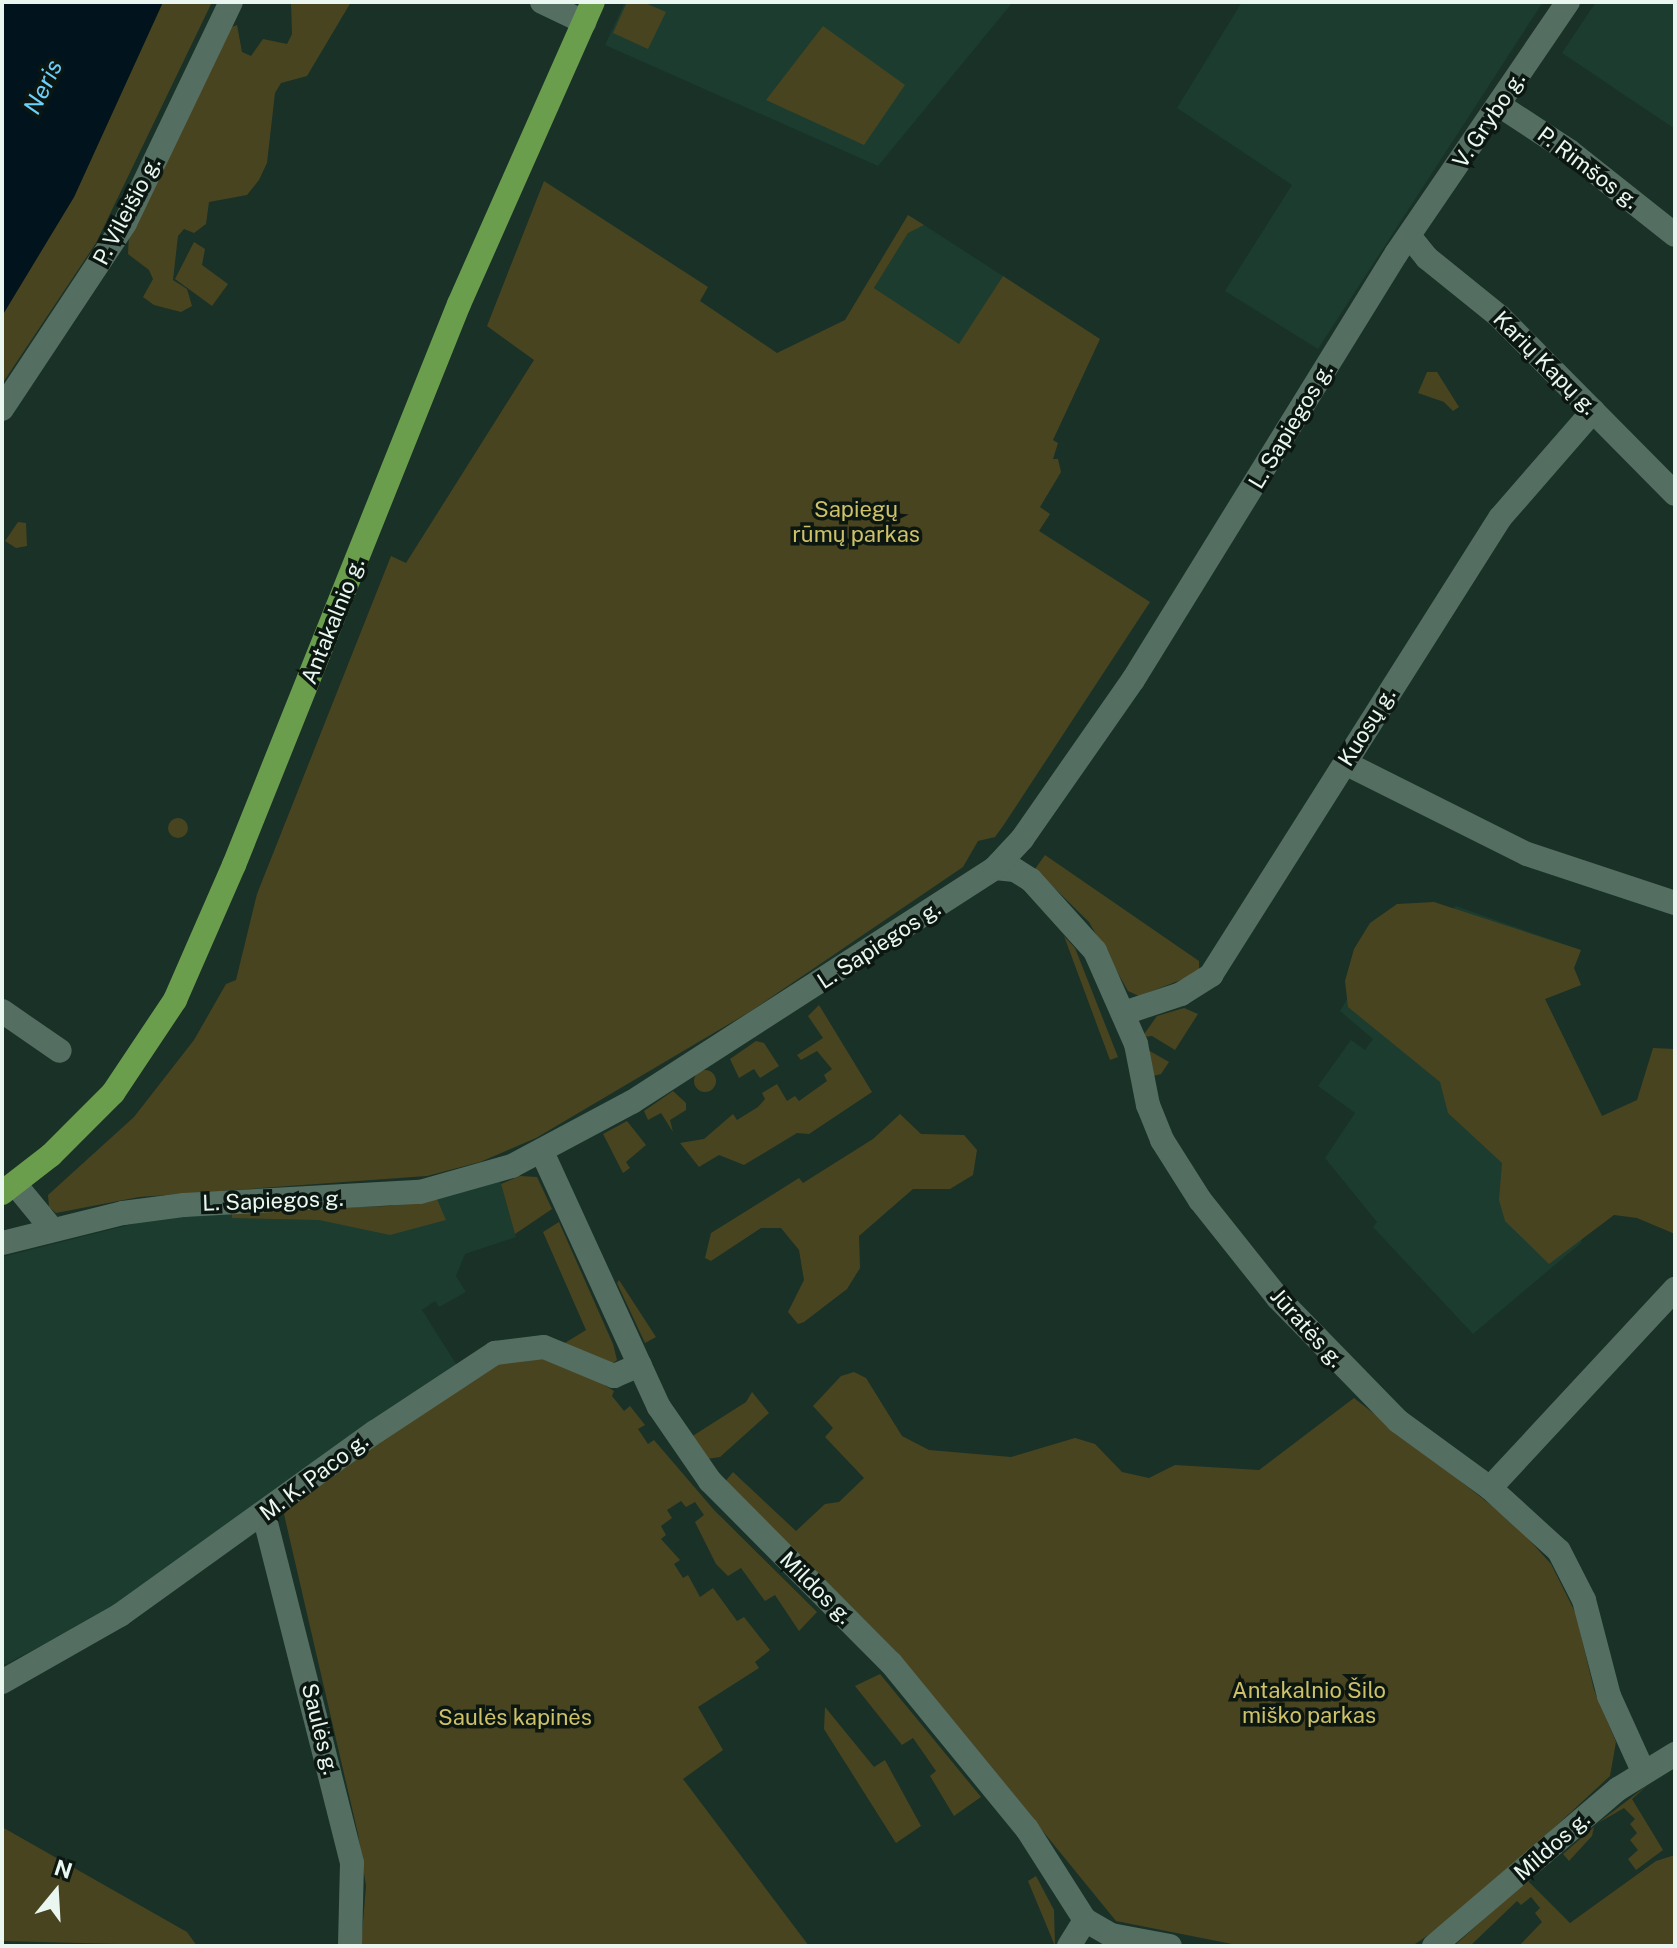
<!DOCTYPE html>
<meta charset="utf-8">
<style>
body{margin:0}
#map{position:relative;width:1677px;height:1948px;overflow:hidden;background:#193127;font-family:"Public Sans",sans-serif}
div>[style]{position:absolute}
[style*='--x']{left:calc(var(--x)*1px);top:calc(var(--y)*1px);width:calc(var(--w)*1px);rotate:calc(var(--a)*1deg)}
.built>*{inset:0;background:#1b3c2f}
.green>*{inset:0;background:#494420}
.round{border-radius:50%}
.water>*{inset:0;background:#01131c}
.minor>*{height:24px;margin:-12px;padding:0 12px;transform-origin:12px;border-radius:12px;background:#546e62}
.major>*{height:24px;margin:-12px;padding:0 12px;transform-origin:12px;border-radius:12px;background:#6a9e4c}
span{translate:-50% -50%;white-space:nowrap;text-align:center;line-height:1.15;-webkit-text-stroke:7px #0c1712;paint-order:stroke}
.street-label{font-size:22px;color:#e9f7f0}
.park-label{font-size:22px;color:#cec168}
.water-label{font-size:24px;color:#6dd0fc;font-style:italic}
.frame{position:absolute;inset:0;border:4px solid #e9f7f0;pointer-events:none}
.north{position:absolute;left:16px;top:1852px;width:80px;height:80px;-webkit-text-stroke:6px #0c1712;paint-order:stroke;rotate:18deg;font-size:22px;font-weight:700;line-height:32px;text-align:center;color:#e9f7f0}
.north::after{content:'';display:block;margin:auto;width:28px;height:36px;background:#e9f7f0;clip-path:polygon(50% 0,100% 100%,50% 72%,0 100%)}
</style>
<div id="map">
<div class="built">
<i style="clip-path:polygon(625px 2px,1013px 2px,878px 166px,605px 45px)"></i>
<i style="clip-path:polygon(1242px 2px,1543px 2px,1318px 349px,1225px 291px,1292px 185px,1177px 108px)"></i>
<i style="clip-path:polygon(1596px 2px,1675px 2px,1675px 129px,1562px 53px)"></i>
<i style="clip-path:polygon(924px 225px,1003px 276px,960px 345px,874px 288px,908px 232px)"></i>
<i style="clip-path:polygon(1456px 906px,1581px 950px,1574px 968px,1581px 985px,1545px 999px,1602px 1116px,1581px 1243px,1473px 1334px,1373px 1227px,1377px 1222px,1325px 1158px,1355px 1113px,1318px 1086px,1351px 1040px,1365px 1050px,1373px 1039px,1340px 1011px,1356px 984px)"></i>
<i style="clip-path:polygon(500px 1181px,516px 1237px,465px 1254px,456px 1276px,466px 1292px,439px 1307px,435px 1301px,422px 1310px,458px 1367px,110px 1611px,2px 1666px,2px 1257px,176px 1213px,390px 1206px)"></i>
</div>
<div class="green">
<i style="clip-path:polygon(163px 2px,212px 2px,96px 243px,2px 384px,2px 316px,74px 197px)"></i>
<i style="clip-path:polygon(291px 2px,351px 2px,307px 76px,281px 83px,275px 93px,267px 163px,259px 180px,247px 195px,209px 202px,206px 224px,194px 233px,184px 229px,178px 236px,173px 280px,187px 289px,192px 306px,181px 312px,154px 305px,143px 297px,153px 279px,149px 270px,128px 254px,129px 234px,224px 30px,237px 25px,242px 52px,251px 56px,263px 39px,287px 44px,292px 34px)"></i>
<i style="clip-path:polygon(627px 2px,643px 2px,666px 12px,648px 49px,613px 33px)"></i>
<i style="clip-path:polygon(823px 26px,905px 85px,864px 145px,766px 100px)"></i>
<i style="clip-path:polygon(544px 181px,708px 287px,700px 301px,777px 353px,845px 320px,908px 215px,924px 225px,908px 233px,874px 288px,959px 344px,1003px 276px,1100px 339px,1053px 440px,1058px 443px,1053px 459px,1058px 459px,1061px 472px,1040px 507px,1050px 514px,1039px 531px,1150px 602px,1003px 826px,995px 837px,978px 841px,963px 867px,751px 1011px,536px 1138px,480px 1162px,427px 1176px,139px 1197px,56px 1213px,49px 1207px,48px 1195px,134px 1117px,194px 1040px,226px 984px,236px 980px,257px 894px,391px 556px,406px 563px,534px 360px,487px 326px)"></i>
<i style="clip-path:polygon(194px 242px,205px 249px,202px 265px,228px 284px,212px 306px,175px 279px)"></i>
<i style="clip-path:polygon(1427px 372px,1437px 372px,1459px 407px,1453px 411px,1444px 402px,1418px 393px)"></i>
<i style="clip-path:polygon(18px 522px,26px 523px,27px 546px,16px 548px,5px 541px)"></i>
<i class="round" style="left:168px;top:818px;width:20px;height:20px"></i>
<i style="clip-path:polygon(1045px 855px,1199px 961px,1199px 973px,1139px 996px,1128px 991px,1089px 922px,1035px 869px)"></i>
<i style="clip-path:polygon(1434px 902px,1581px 950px,1574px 968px,1581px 985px,1545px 999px,1602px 1116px,1637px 1100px,1653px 1048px,1675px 1049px,1675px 1234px,1637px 1218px,1614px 1215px,1549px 1264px,1505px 1221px,1499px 1200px,1502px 1163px,1448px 1113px,1440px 1082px,1348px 1007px,1345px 981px,1354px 949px,1370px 923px,1397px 904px)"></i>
<i style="clip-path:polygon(1064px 936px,1075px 948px,1118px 1057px,1110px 1060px)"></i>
<i style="clip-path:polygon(819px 1005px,872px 1092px,809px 1134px,797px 1133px,744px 1165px,719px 1155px,699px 1167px,680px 1143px,704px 1139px,733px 1114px,737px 1120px,758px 1107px,765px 1099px,762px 1093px,777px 1084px,787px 1101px,795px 1096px,799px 1101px,827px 1081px,824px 1075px,832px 1069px,817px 1051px,801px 1060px,797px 1055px,823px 1038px,808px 1016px)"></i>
<i style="clip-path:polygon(1184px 1008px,1198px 1014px,1175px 1050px,1152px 1036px,1142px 1037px,1157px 1016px)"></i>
<i style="clip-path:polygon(756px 1041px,764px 1043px,779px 1066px,760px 1078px,754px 1069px,739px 1078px,730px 1059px)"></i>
<i style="clip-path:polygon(1148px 1050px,1169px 1062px,1161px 1074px,1149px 1077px)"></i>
<i class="round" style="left:694px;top:1070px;width:22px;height:22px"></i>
<i style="clip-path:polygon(673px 1091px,686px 1103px,686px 1110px,670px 1120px,673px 1132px,661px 1113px,648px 1120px,644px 1111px)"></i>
<i style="clip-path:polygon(900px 1114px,921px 1134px,964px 1135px,977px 1150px,973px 1175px,950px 1189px,913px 1189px,859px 1236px,860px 1268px,847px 1289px,804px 1322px,798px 1324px,788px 1312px,804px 1280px,799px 1250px,781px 1228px,761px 1228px,711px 1261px,705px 1258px,711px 1233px,799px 1178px,803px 1183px,873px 1139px)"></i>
<i style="clip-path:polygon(627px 1121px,646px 1145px,626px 1162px,630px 1168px,623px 1173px,603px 1134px)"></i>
<i style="clip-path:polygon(520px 1176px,537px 1177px,552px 1209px,515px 1234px,501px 1184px)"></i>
<i style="clip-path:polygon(437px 1199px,446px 1220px,390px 1235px,319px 1220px,232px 1218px,232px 1211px,390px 1206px)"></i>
<i style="clip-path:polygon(559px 1222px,613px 1344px,617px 1360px,610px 1366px,560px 1346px,586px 1330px,543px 1232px)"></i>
<i style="clip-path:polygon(619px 1280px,656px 1337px,645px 1343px,617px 1283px)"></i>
<i style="clip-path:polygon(520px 1355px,571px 1364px,614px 1391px,612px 1396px,624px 1411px,630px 1406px,645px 1425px,638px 1429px,648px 1444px,654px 1440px,714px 1510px,817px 1612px,799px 1631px,775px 1595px,765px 1601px,741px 1568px,728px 1576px,716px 1564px,695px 1522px,704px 1515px,695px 1502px,686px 1507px,681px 1501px,667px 1510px,672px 1518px,661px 1526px,666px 1535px,661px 1539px,680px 1560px,674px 1564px,683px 1578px,688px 1575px,700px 1597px,713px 1588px,737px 1621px,744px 1617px,770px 1650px,755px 1662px,759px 1668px,698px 1707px,723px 1750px,683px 1779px,809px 1946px,361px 1946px,366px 1886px,358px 1834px,283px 1510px,487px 1368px)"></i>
<i style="clip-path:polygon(854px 1372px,866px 1378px,902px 1436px,929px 1450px,1011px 1457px,1075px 1438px,1095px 1444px,1122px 1472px,1149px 1478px,1175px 1465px,1259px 1470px,1354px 1398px,1514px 1523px,1551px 1564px,1576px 1614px,1594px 1690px,1616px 1742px,1610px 1776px,1463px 1912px,1412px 1946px,1242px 1946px,1116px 1921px,941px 1706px,724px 1483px,733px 1472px,796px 1531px,825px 1504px,839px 1502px,864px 1478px,825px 1437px,833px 1428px,813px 1406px,841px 1376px)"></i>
<i style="clip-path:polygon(752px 1392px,769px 1413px,720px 1457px,707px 1459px,691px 1437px,746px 1402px)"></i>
<i style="clip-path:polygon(880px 1674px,981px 1797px,954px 1816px,930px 1776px,936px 1771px,913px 1738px,902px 1745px,855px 1686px)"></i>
<i style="clip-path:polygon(825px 1707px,874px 1767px,885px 1760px,921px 1826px,896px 1843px,824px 1729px)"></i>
<i style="clip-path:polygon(1649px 1784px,1632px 1799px,1663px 1850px,1636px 1870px,1628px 1859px,1638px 1850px,1630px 1840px,1637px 1833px,1630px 1824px,1635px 1819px,1624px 1808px,1598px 1823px)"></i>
<i style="clip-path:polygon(2px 1827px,187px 1932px,197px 1946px,2px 1941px)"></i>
<i style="clip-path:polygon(1594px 1827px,1592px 1836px,1569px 1861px,1563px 1854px)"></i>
<i style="clip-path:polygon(1675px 1855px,1675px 1946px,1519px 1946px,1542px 1922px,1535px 1913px,1540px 1908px,1531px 1897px,1521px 1905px,1517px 1901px,1470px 1946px,1454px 1946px,1527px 1880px,1570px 1923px,1656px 1861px)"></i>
<i style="clip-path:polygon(1036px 1876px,1054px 1910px,1055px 1946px,1028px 1881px)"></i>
</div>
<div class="water">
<i style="clip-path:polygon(2px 2px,163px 2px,74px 197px,2px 316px)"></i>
</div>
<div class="minor">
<i style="--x:542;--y:2;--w:47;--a:25.5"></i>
<i style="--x:1499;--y:105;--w:84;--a:33.3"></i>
<i style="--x:1569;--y:151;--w:135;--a:38.4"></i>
<i style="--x:1410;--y:237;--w:27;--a:51"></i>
<i style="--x:1427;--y:258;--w:92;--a:38.9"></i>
<i style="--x:1499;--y:316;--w:250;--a:45.3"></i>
<i style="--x:2;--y:409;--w:223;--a:-56.5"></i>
<i style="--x:125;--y:223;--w:245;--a:-64.4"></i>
<i style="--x:1345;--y:763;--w:203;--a:26.6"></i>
<i style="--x:1527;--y:854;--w:156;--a:18.3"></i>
<i style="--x:995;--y:868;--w:20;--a:6"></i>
<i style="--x:1015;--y:870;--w:19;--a:32"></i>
<i style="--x:1031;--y:880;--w:96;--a:48"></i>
<i style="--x:1095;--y:951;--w:102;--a:66.2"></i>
<i style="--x:1136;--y:1044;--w:62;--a:78.9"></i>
<i style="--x:1148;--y:1105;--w:38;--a:68"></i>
<i style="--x:1162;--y:1140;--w:71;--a:57.7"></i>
<i style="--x:1200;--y:1200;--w:125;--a:51.5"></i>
<i style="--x:1278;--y:1298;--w:172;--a:45.7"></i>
<i style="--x:1398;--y:1421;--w:114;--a:36.1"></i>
<i style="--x:1490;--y:1488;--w:93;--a:42.4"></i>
<i style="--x:1559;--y:1551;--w:55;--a:63"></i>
<i style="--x:1584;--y:1600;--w:99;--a:75.4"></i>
<i style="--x:1609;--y:1696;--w:82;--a:65.6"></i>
<i style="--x:2;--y:1011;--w:70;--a:34.6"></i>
<i style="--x:1124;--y:1013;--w:60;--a:-18.4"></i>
<i style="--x:1181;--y:994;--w:36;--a:-32"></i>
<i style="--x:1211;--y:975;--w:541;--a:-57.69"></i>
<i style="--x:1500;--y:518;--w:142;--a:-49"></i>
<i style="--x:543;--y:1154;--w:278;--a:65.4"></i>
<i style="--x:659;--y:1407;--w:90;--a:55.4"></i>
<i style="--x:710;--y:1481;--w:257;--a:45.2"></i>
<i style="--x:891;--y:1663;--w:215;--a:50.7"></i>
<i style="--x:1027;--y:1829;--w:108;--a:57.5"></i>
<i style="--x:1085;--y:1920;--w:30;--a:30"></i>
<i style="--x:1111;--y:1935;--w:60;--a:10.6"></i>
<i style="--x:15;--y:1184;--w:58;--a:50.6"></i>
<i style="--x:2;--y:1243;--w:125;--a:-13.9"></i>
<i style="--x:123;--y:1213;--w:62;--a:-7.5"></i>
<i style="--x:184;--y:1205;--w:236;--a:-3.2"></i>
<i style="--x:420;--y:1192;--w:96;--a:-15.8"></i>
<i style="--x:512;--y:1166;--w:136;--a:-28.1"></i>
<i style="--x:632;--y:1102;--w:432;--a:-32.8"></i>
<i style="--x:995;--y:868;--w:40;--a:-47"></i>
<i style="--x:1022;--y:839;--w:194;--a:-55.1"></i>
<i style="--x:1133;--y:680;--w:501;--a:-58.31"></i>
<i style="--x:1396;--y:254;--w:305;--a:-55.7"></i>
<i style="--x:1490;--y:1488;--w:272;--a:-47.1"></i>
<i style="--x:264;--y:1515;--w:359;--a:75.8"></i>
<i style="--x:352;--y:1863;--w:83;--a:91.4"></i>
<i style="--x:2;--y:1682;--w:136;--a:-29.6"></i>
<i style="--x:120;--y:1615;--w:314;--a:-35.7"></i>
<i style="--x:375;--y:1432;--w:144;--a:-33.4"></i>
<i style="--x:495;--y:1353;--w:49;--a:-7"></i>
<i style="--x:544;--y:1347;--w:76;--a:22.5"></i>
<i style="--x:614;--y:1376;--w:28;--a:-23"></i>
<i style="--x:1069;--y:1946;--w:31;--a:-58"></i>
<i style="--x:1434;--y:1946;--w:242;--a:-40.5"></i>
<i style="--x:1618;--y:1789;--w:67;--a:-31.6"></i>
</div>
<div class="major">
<i style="--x:2;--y:1193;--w:62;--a:-37.8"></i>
<i style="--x:51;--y:1155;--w:88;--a:-45"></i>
<i style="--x:113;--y:1093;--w:112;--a:-56.3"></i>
<i style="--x:175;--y:1000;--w:147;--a:-66.4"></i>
<i style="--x:234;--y:865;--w:604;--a:-68.15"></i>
<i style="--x:459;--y:304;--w:330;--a:-66.1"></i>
</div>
<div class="street-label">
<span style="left:1489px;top:120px;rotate:-56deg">V. Grybo g.</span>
<span style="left:1588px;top:168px;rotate:37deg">P. Rimšos g.</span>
<span style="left:127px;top:211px;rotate:-62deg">P. Vileišio g.</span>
<span style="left:1545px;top:363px;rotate:45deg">Karių Kapų g.</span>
<span style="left:1291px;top:426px;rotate:-59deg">L. Sapiegos g.</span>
<span style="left:333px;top:621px;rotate:-68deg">Antakalnio g.</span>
<span style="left:1367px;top:727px;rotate:-58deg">Kuosų g.</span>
<span style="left:879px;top:945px;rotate:-33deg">L. Sapiegos g.</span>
<span style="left:273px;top:1201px;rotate:-2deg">L. Sapiegos g.</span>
<span style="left:1307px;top:1328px;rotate:48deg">Jūratės g.</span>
<span style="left:314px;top:1477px;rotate:-37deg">M. K. Paco g.</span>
<span style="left:816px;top:1588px;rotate:45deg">Mildos g.</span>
<span style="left:320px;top:1729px;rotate:76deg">Saulės g.</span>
<span style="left:1552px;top:1846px;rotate:-41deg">Mildos g.</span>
</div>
<div class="park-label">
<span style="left:856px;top:522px">Sapiegų<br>rūmų parkas</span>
<span style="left:1309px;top:1703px">Antakalnio Šilo<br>miško parkas</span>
<span style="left:515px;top:1718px">Saulės kapinės</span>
</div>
<div class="water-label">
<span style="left:43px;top:87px;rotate:-64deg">Neris</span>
</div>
<div class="frame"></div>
<div class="north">N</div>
</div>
